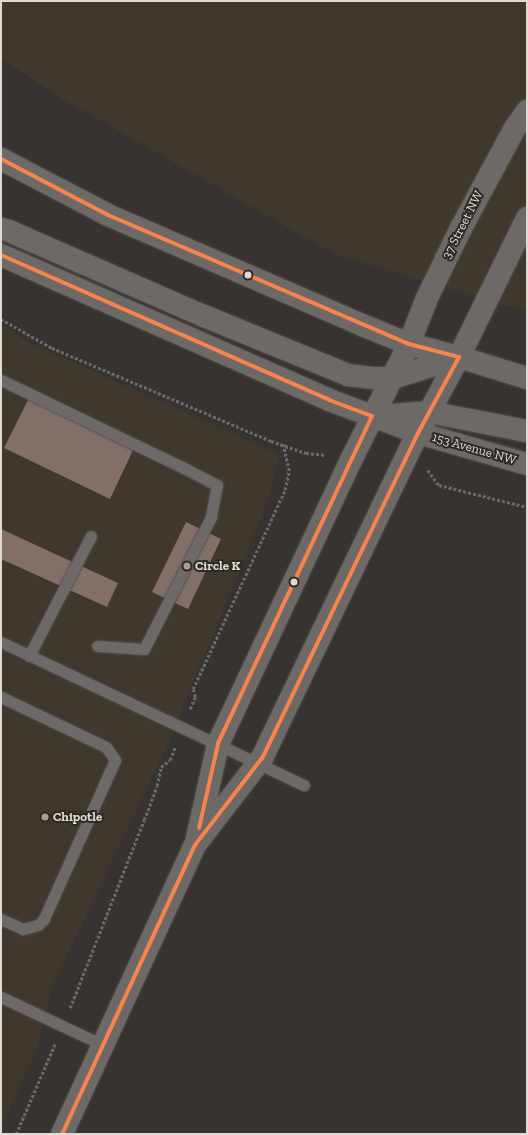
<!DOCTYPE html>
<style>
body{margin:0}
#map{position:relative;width:528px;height:1135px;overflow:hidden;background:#363330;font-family:"Zilla Slab",serif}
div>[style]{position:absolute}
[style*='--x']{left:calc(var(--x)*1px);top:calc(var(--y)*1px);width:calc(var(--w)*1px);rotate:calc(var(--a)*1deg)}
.built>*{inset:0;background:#40382d}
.building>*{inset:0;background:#827068}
.path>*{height:2.5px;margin-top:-1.25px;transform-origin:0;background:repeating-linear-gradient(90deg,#6c6a67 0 3px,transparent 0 5px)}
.roads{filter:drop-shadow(0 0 1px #54514e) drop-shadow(0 0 1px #54514e)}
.lane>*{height:11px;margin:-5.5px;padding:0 5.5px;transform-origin:5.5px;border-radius:5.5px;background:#6c6966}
.street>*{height:22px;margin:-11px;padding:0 11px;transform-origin:11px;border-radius:11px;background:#6c6966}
.secondary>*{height:22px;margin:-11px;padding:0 11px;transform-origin:11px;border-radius:11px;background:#6c6966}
.bus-1>*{height:4px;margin:-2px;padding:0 2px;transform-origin:2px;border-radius:2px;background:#f8844c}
.dots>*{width:11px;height:11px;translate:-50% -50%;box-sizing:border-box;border:2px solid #2f2a23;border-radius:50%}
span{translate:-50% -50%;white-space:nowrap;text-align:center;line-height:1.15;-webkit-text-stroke:4px #2f2a23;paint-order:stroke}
.street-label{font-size:13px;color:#dedbd6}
.poi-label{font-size:13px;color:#dedbd6;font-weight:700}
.left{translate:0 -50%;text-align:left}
.frame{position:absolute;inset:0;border:2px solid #dedbd6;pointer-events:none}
</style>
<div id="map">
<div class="built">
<i style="clip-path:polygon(1px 1px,527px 1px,527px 312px,334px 254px,59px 97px,1px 58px)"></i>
<i style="clip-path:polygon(1px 324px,28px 342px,279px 454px,270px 496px,168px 744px,51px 989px,37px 1049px,1px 1127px)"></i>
</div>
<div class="building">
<i style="clip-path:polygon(29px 398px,134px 448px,110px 499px,4px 448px)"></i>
<i style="clip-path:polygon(186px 522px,221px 539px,188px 609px,152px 592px)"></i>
<i style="clip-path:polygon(1px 529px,118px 583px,107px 607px,1px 559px)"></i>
</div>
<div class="path">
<i style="--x:1;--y:319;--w:59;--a:29.6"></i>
<i style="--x:52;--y:348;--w:238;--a:23"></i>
<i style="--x:271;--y:441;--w:37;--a:19"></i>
<i style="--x:306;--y:453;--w:20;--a:6"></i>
<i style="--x:428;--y:470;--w:19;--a:54"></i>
<i style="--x:439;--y:485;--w:91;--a:14"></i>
<i style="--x:190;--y:709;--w:13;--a:-67"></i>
<i style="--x:195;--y:697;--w:8;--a:-104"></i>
<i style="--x:193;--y:689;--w:219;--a:-65.2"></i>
<i style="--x:285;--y:490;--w:19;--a:-78"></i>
<i style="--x:289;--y:471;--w:28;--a:-103"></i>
<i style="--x:70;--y:1008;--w:202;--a:-68.5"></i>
<i style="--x:144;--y:820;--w:36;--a:-69"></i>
<i style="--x:157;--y:786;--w:19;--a:-78"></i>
<i style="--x:161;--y:767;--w:11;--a:-38"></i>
<i style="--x:170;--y:760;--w:14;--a:-69"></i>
<i style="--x:16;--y:1134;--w:98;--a:-66.6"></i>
</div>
<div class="roads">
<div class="lane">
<i style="--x:1;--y:380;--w:196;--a:25.7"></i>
<i style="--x:178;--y:465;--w:44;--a:27.1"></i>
<i style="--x:217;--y:485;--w:33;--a:101"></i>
<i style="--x:211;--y:517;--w:148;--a:116.9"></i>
<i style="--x:144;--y:649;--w:47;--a:-176.3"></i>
<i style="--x:1;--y:642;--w:335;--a:25.3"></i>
<i style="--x:29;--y:656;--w:135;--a:-62.7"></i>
<i style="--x:1;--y:697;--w:116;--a:25.5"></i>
<i style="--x:106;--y:747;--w:16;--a:55"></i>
<i style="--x:115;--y:760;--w:174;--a:114.1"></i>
<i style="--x:44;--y:919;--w:8;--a:135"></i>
<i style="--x:38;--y:925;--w:16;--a:165"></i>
<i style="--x:23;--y:929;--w:24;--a:-156"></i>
<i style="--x:1;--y:997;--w:113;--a:25.2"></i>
</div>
<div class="street">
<i style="--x:409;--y:344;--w:49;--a:-68.6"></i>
<i style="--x:427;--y:298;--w:76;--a:-64.1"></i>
<i style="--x:460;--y:230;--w:116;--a:-61.7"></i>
<i style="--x:515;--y:128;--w:21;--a:-55"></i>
<i style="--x:459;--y:357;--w:155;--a:-63.9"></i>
</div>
<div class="secondary">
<i style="--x:1;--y:159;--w:121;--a:27.6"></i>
<i style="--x:108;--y:215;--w:277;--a:23.4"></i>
<i style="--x:362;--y:325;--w:51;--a:22"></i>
<i style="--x:409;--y:344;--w:52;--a:14.6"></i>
<i style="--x:459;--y:357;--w:71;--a:17.2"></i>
<i style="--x:1;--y:229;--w:8;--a:14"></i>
<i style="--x:9;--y:231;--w:213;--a:23.6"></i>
<i style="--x:204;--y:316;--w:156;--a:22.3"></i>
<i style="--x:348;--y:375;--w:23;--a:7"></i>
<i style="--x:371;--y:378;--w:22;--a:0"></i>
<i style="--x:393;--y:378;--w:69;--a:-17.7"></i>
<i style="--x:1;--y:255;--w:359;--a:23.8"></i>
<i style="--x:329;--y:400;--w:95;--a:20.3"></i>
<i style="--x:418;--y:433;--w:113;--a:15.9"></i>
<i style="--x:378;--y:416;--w:51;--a:-4.5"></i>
<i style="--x:429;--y:412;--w:100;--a:11"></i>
<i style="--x:197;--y:838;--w:96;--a:-77.4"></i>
<i style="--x:218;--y:744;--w:316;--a:-64.9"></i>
<i style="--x:352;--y:458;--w:127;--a:-63.4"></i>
<i style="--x:62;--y:1134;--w:318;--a:-65.3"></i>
<i style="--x:195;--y:845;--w:110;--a:-52.4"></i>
<i style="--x:262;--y:758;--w:361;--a:-64.4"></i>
<i style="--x:418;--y:433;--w:86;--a:-61.7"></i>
</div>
</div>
<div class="bus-1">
<i style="--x:1;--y:159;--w:121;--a:27.6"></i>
<i style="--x:108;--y:215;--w:327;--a:23.2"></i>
<i style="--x:409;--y:344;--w:52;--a:14.6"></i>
<i style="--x:459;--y:357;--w:86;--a:118.3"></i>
<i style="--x:418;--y:433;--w:361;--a:115.6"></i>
<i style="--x:262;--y:758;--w:110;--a:127.6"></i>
<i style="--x:195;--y:845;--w:318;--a:114.7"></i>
<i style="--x:1;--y:255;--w:359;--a:23.8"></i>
<i style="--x:329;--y:400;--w:46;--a:20.4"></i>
<i style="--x:372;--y:416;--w:362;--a:115.2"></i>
<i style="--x:218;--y:744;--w:86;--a:102.7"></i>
</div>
<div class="dots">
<i style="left:248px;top:275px;background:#dedbd6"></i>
<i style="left:187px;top:566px;background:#a3a09c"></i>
<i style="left:294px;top:582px;background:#dedbd6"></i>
<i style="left:45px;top:817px;background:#a3a09c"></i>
</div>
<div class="street-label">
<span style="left:463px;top:225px;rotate:-63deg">37 Street NW</span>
<span style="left:474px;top:449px;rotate:16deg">153 Avenue NW</span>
</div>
<div class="poi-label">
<span class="left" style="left:195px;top:566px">Circle K</span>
<span class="left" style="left:53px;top:817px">Chipotle</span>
</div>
<div class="frame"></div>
</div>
